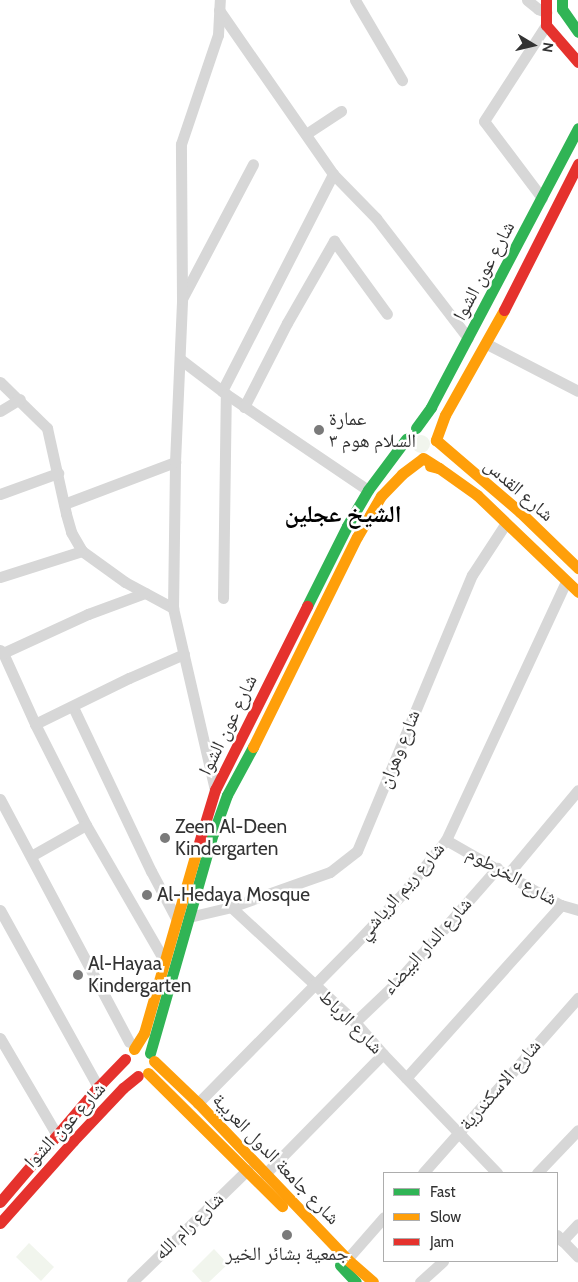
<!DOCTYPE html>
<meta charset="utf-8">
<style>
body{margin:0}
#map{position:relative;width:578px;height:1282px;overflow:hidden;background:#fff;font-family:Cabin,"Noto Naskh Arabic",sans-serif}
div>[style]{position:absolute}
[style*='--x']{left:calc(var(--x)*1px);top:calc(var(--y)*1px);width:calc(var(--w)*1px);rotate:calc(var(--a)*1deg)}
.green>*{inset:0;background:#f1f5ed}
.round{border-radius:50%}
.street>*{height:11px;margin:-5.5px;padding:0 5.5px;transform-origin:5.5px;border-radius:5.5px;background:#d7d7d7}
.fast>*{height:11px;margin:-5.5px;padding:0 5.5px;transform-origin:5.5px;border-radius:5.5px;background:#30b455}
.slow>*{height:11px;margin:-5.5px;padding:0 5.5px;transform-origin:5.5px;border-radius:5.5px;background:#ff9f0a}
.jam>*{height:11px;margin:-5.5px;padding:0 5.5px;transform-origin:5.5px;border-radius:5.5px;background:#e5322d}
.dots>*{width:14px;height:14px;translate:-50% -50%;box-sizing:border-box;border:2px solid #fff;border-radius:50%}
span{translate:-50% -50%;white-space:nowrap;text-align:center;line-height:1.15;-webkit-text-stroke:5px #fff;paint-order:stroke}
.street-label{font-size:19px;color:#333}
.poi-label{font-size:19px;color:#333}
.left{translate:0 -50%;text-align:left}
.district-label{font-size:24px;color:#000;font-weight:700}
.legend{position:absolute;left:383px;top:1172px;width:175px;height:90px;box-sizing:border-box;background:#fff;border:1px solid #adadad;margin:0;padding:6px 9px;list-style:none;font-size:15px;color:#333}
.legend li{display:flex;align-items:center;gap:10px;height:25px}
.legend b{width:25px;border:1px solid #adadad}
.north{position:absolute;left:508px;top:20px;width:50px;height:50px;-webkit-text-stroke:4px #fff;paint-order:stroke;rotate:99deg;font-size:14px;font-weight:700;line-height:20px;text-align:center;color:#333}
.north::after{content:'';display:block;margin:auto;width:18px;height:22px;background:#333;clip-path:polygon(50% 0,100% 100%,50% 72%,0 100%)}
</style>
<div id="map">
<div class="green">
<i class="round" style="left:412px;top:435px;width:18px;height:18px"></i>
<i style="clip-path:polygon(29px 1243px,54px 1267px,41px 1281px,16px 1257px)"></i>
<i style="clip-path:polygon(214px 1249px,228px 1264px,209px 1282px,202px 1282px,192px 1271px)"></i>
</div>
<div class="street">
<i style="--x:355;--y:0;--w:93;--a:59.6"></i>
<i style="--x:527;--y:0;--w:14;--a:39"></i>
<i style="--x:538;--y:9;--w:9;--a:21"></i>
<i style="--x:219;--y:10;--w:200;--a:55.2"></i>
<i style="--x:333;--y:174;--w:62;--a:45.7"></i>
<i style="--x:376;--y:218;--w:151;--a:52.5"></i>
<i style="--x:306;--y:134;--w:42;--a:-33.3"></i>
<i style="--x:542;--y:198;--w:96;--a:-127"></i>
<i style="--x:484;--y:121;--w:114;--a:-57.1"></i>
<i style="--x:183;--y:297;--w:150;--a:-62.2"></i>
<i style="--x:487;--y:344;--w:102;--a:27.3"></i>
<i style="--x:180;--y:359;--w:58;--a:37.3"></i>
<i style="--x:226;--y:394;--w:171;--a:34.1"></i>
<i style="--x:0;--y:382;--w:66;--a:44.4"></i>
<i style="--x:47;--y:428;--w:88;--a:77.5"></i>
<i style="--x:66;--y:514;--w:19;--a:74"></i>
<i style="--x:71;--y:532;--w:22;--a:60"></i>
<i style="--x:82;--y:551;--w:53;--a:35.8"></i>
<i style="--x:125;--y:582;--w:55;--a:28.4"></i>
<i style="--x:222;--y:391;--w:244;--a:-62.9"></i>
<i style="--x:244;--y:407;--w:94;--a:-62.9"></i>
<i style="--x:287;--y:323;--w:95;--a:-60.2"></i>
<i style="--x:334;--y:241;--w:90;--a:54"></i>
<i style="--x:0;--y:411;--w:23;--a:-31"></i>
<i style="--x:0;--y:494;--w:62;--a:-19.9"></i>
<i style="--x:64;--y:504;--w:119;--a:-20.7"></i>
<i style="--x:0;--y:577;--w:86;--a:-17.6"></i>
<i style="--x:223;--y:598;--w:204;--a:-89.2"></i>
<i style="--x:0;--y:650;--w:4;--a:45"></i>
<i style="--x:3;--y:653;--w:78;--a:65.7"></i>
<i style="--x:35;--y:724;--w:113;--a:63.2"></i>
<i style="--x:86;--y:825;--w:156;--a:60"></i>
<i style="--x:3;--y:653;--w:94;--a:-24.6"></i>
<i style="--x:88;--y:614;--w:61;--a:-20.2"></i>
<i style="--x:73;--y:707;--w:182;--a:64.6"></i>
<i style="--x:151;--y:871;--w:53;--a:62"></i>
<i style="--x:35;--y:724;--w:105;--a:-26.1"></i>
<i style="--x:129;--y:678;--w:60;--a:-23.6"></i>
<i style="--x:215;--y:790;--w:187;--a:-103"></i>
<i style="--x:173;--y:608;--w:146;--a:-89.2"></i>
<i style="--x:175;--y:462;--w:163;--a:-87.5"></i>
<i style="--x:182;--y:299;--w:155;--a:-90.4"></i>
<i style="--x:181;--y:144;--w:115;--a:-71.3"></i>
<i style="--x:218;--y:35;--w:35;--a:-87"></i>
<i style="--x:0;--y:799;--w:275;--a:62"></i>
<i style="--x:446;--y:840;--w:97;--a:29.7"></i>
<i style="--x:530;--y:888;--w:35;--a:29"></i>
<i style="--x:561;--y:905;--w:18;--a:16"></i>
<i style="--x:31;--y:856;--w:63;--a:-29.4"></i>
<i style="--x:508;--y:874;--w:109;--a:-50.2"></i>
<i style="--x:231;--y:907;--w:105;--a:-19.5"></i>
<i style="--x:330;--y:872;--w:34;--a:-38"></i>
<i style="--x:357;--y:851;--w:299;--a:-67.4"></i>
<i style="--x:472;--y:575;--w:62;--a:-56.8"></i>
<i style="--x:0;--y:910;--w:202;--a:61"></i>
<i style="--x:189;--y:917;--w:43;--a:-13.4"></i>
<i style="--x:231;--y:907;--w:169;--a:42.8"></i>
<i style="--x:355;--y:1022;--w:43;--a:48.8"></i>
<i style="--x:383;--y:1054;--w:165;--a:46.2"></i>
<i style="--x:355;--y:1022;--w:58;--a:-43.6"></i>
<i style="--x:397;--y:982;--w:152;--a:-48.7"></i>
<i style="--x:0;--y:1038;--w:113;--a:59.6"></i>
<i style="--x:406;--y:1078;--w:232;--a:-48.1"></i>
<i style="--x:198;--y:1103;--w:221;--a:-45.4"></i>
<i style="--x:353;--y:946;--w:74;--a:-46.6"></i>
<i style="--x:404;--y:892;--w:67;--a:-51.1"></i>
<i style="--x:446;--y:840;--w:285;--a:-65.1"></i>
<i style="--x:423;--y:1173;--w:234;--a:-48.5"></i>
<i style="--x:537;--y:1173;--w:59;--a:-46.4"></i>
<i style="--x:265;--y:1174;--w:168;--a:-45.5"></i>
<i style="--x:557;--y:1235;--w:30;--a:46"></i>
<i style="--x:562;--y:1241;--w:23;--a:-47"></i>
<i style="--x:349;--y:1257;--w:53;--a:-48.8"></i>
<i style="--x:132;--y:1282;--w:161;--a:-44.2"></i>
<i style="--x:420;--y:1282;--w:31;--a:-42"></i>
</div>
<div class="fast">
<i style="--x:562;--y:0;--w:9;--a:90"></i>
<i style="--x:562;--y:9;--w:28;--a:55"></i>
<i style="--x:416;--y:428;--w:26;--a:-54"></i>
<i style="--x:431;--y:407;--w:315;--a:-62.2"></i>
<i style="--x:307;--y:606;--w:89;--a:-63.4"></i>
<i style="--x:347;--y:526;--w:42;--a:-59.7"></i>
<i style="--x:368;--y:490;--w:64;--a:-53.3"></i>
<i style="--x:150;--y:1053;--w:228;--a:-74"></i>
<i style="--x:213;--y:834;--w:41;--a:-70.3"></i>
<i style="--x:227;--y:795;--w:55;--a:-61.6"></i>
<i style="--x:340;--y:1265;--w:23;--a:47"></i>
</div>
<div class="slow">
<i style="--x:504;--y:310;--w:120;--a:119.3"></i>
<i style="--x:445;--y:415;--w:27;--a:110"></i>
<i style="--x:436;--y:440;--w:111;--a:40.6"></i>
<i style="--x:520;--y:512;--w:81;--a:44"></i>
<i style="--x:430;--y:466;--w:9;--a:13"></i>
<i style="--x:439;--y:468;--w:47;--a:35.4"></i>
<i style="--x:477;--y:495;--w:140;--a:43.8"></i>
<i style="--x:253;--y:747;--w:234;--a:-63.7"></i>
<i style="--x:357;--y:537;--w:48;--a:-59.7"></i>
<i style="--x:381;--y:496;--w:30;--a:-46"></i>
<i style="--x:402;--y:474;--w:26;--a:-37"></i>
<i style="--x:423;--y:458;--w:19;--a:32"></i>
<i style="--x:134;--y:1049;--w:19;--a:-58"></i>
<i style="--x:144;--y:1033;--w:195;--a:-73.9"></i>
<i style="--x:154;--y:1061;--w:61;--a:43.7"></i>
<i style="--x:198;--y:1103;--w:217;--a:46.3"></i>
<i style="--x:348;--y:1260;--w:33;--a:41"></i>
<i style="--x:148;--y:1073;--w:189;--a:44.8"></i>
</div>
<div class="jam">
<i style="--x:546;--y:0;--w:25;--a:90"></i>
<i style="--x:546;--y:25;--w:49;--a:49.1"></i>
<i style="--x:504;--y:310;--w:164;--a:-63.1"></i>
<i style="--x:198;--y:846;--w:59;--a:-73.1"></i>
<i style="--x:215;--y:790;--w:206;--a:-63.4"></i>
<i style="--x:0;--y:1202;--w:151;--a:-49.6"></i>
<i style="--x:98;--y:1087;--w:39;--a:-46"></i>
<i style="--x:0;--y:1223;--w:110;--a:-48.3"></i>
<i style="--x:73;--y:1141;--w:73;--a:-46.7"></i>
<i style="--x:123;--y:1088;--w:19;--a:-39"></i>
</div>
<div class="dots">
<i style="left:319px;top:430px;background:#7a7a7a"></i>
<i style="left:165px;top:838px;background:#7a7a7a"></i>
<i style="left:147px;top:895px;background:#7a7a7a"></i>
<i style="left:78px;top:975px;background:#7a7a7a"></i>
<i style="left:287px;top:1235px;background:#7a7a7a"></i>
</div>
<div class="street-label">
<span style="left:484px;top:271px;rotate:-62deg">شارع عون الشوا</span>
<span style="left:519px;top:490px;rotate:41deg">شارع القدس</span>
<span style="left:228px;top:725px;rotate:-64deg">شارع عون الشوا</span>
<span style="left:399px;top:749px;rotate:-68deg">شارع وهران</span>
<span style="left:512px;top:876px;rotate:29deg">شارع الخرطوم</span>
<span style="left:401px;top:891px;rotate:-49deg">شارع ريم الرياشي</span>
<span style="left:427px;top:946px;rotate:-48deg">شارع الدار البيضاء</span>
<span style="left:351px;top:1022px;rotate:45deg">شارع الرباط</span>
<span style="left:500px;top:1085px;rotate:-49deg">شارع الاسكندرية</span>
<span style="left:65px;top:1125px;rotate:-47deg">شارع عون الشوا</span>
<span style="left:276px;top:1159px;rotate:46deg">شارع جامعة الدول العربية</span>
<span style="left:189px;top:1226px;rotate:-44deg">شارع رام الله</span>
</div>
<div class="poi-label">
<span class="left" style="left:329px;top:430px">عمارة<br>السلام هوم ٣</span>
<span class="left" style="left:175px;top:838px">Zeen Al-Deen<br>Kindergarten</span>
<span class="left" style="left:157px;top:895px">Al-Hedaya Mosque</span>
<span class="left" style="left:88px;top:975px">Al-Hayaa<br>Kindergarten</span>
<span style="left:287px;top:1254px">جمعية بشائر الخير</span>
</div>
<div class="district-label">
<span style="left:343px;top:514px">الشيخ عجلين</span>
</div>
<ul class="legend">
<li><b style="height:6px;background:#30b455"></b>Fast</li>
<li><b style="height:6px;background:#ff9f0a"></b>Slow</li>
<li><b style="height:6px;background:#e5322d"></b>Jam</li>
</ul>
<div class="north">N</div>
</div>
